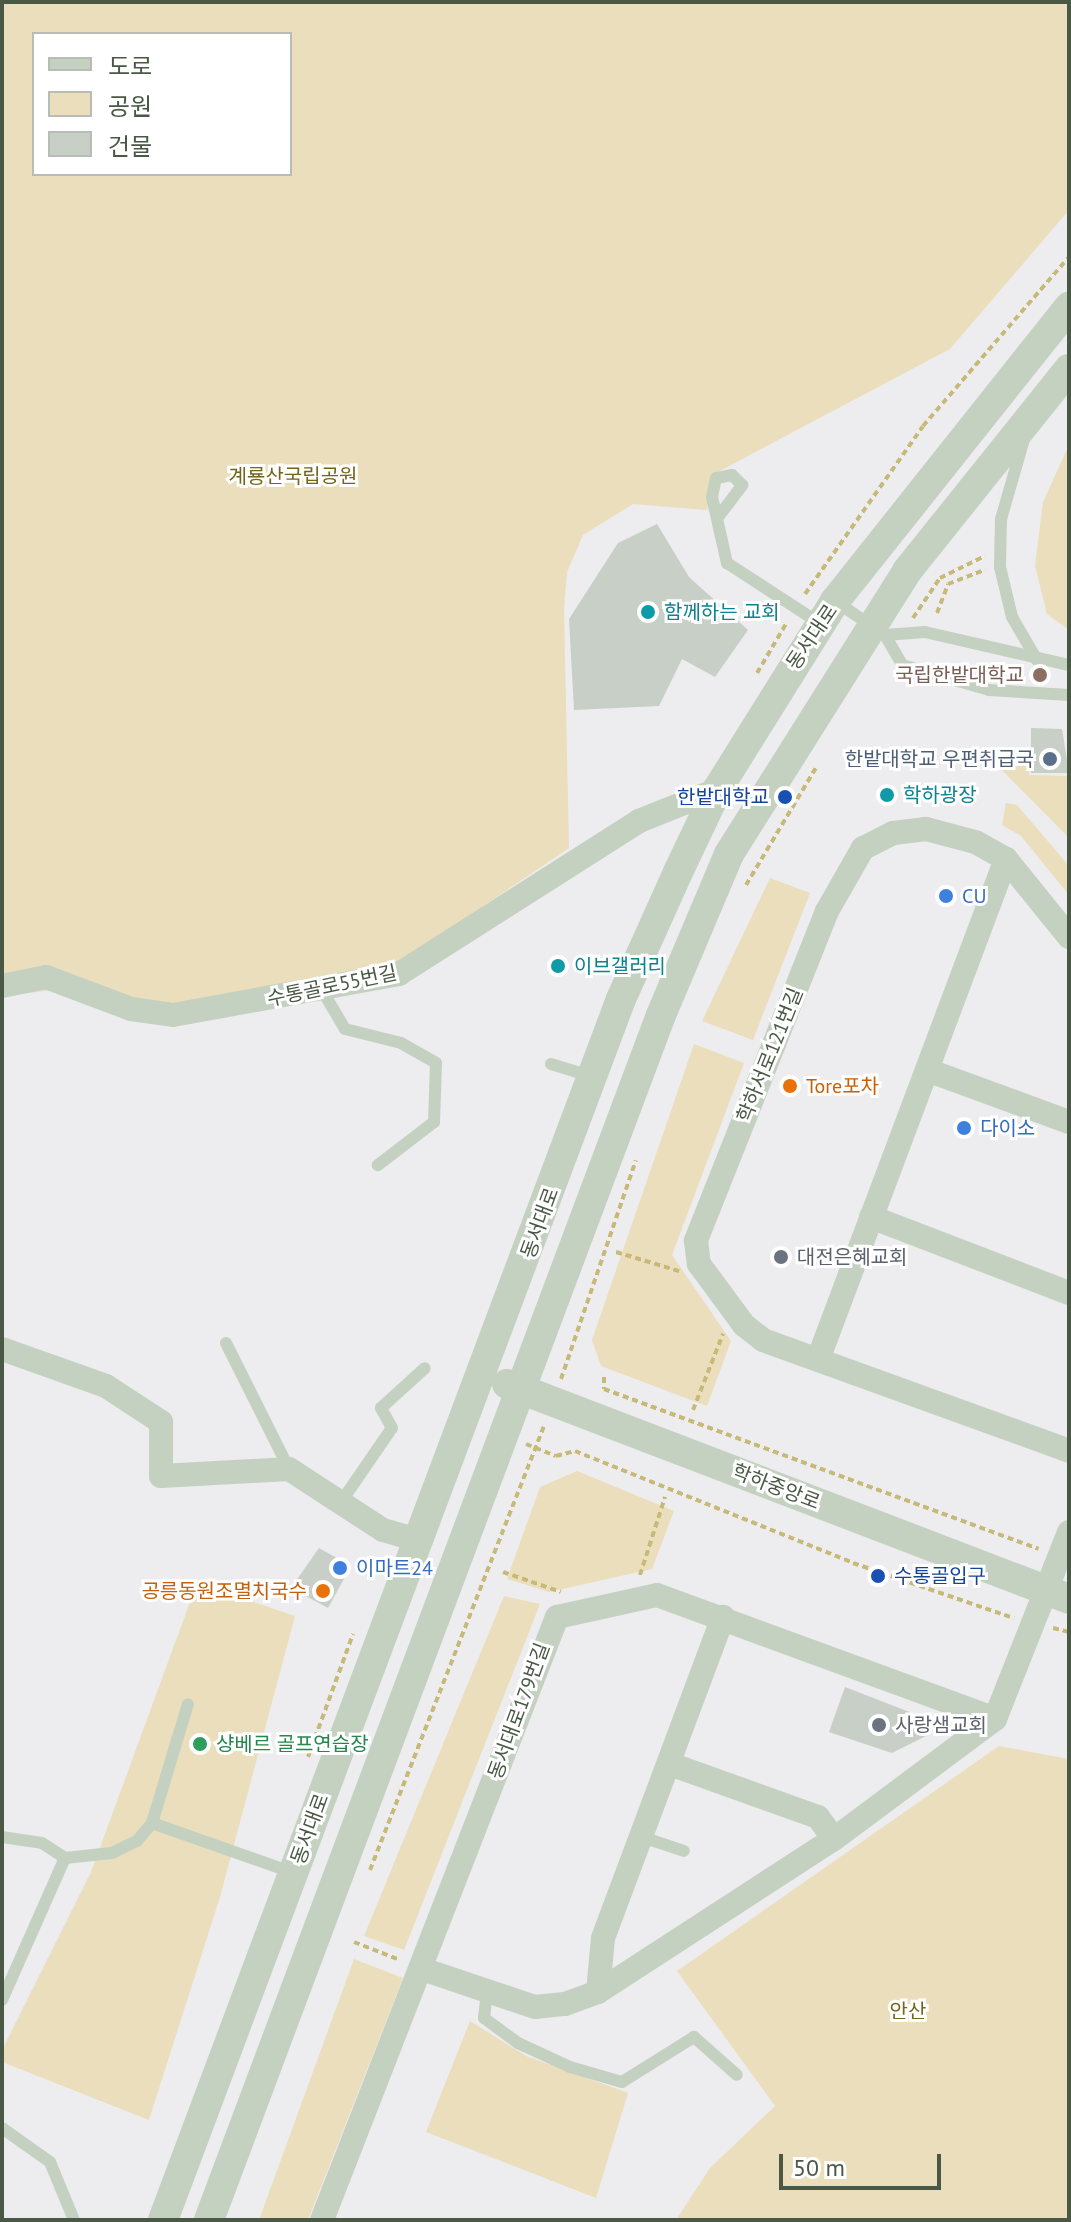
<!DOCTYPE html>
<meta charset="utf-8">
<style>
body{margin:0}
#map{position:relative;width:1071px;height:2222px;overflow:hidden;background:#edecef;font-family:"PT Sans","Noto Sans KR",sans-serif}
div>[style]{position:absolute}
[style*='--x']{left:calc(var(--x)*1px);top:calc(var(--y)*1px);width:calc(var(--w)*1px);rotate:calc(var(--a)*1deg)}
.green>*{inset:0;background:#ebdebc}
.building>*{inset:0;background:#c7cfc7}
.path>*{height:4px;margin-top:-2px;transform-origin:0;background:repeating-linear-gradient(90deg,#c7b977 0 6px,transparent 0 10px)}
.service>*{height:12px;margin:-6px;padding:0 6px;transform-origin:6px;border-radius:6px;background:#c4d1c1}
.minor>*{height:24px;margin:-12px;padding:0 12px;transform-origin:12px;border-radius:12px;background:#c4d1c1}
.tertiary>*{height:30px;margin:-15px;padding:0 15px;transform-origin:15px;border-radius:15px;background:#c4d1c1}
.dots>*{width:22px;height:22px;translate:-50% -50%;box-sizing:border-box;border:4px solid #fff;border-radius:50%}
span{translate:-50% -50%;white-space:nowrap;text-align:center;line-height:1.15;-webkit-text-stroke:6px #fff;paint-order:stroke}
.park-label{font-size:20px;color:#75651c}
.culture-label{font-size:20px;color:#0d838f}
.left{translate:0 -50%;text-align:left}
.street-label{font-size:20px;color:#4a5946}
.education-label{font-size:20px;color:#785e54}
.right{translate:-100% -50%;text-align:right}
.service-label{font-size:20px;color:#4e5e75}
.transit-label{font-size:20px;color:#164399}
.shop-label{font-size:20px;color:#366cbe}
.food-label{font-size:20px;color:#c56008}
.worship-label{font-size:20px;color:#5b616d}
.leisure-label{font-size:20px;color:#27864d}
.frame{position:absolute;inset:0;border:4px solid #4a5946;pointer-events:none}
.legend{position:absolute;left:32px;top:32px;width:260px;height:144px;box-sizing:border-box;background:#fff;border:2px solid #b7bdb5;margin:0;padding:10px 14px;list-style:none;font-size:24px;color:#4a5946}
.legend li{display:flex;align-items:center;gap:16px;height:40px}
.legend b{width:40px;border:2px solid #b7bdb5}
.scale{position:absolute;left:779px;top:2154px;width:162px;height:36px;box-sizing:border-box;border:4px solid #4a5946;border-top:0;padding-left:10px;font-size:24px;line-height:28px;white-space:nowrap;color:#4a5946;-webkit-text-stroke:6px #fff;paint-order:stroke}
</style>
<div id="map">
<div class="green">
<i style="clip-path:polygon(evenodd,2px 2px,1069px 2px,1069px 210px,950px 349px,714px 474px,707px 510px,633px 504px,583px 535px,567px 572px,564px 609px,569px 848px,395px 966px,173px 1008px,87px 986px,2px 996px,2px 2px,34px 34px,290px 34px,290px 174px,34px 174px,34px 34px)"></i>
<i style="clip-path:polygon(1069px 445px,1069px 630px,1047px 614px,1035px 566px,1043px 502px)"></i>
<i style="clip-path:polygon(1030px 754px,1029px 775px,1069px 776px,1069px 838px,987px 755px)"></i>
<i style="clip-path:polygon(1006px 803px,1017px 805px,1069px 866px,1069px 895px,1021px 836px,1002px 825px)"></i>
<i style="clip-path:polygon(770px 878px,810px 893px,753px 1040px,702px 1021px)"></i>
<i style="clip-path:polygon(694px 1044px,744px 1063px,672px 1255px,731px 1341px,707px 1406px,601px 1366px,592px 1340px)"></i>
<i style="clip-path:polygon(577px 1471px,674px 1511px,652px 1569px,549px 1592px,507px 1579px,540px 1487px)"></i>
<i style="clip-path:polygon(197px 1583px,295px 1616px,220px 1897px,149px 2120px,2px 2062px,2px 2050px,91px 1872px)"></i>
<i style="clip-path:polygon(504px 1596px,540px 1604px,404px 1950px,364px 1936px)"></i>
<i style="clip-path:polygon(999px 1746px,1069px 1759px,1069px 2220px,676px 2220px,710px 2168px,775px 2106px,677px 1971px)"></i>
<i style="clip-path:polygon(354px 1959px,403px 1978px,308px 2220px,259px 2220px)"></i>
<i style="clip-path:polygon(470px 2021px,526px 2056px,628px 2093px,596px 2198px,426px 2132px)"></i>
</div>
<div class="building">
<i style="clip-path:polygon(657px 524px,689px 577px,748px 630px,715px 677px,682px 659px,659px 706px,574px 710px,569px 619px,618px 543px)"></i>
<i style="clip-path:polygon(1031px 728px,1062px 729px,1069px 773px,1031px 773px)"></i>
<i style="clip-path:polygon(319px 1548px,351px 1566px,328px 1608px,291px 1588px)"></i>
<i style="clip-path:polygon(845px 1687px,925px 1718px,928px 1735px,892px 1753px,829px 1732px)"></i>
</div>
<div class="path">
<i style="--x:805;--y:594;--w:205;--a:-54.9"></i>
<i style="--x:923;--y:426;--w:223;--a:-49.2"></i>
<i style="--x:937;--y:613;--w:31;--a:-69"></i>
<i style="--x:948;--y:584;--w:40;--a:-21"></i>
<i style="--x:913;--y:618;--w:48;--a:-56"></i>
<i style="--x:940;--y:578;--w:50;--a:-26.1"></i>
<i style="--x:757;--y:673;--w:59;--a:-59.5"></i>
<i style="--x:746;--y:885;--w:139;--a:-59.2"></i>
<i style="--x:616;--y:1252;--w:66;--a:16.8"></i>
<i style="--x:604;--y:1377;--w:12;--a:90"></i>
<i style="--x:604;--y:1389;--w:463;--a:20.2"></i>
<i style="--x:561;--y:1379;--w:231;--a:-71.1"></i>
<i style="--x:693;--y:1410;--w:82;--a:-68.5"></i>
<i style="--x:526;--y:1444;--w:32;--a:22"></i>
<i style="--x:556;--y:1456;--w:20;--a:-15"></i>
<i style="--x:575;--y:1451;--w:300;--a:21.9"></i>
<i style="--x:853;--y:1563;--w:170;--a:18.9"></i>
<i style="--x:503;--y:1572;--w:61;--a:19"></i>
<i style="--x:640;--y:1575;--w:82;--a:-72.2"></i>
<i style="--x:1053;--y:1628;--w:16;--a:14"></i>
<i style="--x:308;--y:1757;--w:131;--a:-69.9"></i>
<i style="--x:370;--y:1870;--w:478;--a:-68.6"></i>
<i style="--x:354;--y:1942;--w:49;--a:21.4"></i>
</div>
<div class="service">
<i style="--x:1026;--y:432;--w:91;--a:106"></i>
<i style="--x:1001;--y:519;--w:48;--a:91.2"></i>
<i style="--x:1000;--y:567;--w:51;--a:76.5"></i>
<i style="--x:1012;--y:617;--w:50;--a:59.8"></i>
<i style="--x:719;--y:516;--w:39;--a:-53"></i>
<i style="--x:742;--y:485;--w:14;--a:-135"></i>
<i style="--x:732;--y:475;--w:16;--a:169"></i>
<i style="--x:716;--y:478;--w:19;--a:102"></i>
<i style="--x:712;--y:497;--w:68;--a:77.2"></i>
<i style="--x:727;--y:563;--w:112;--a:33"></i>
<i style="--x:835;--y:601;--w:60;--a:34.2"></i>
<i style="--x:885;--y:635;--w:34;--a:60"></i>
<i style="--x:902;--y:665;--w:91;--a:16"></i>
<i style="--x:989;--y:690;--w:80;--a:3.6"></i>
<i style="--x:885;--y:635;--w:40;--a:-4.3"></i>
<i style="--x:925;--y:632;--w:148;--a:12.9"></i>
<i style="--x:322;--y:990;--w:45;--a:59.5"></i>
<i style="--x:345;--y:1029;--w:58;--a:14"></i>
<i style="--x:401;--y:1043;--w:40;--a:29.7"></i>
<i style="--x:436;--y:1063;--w:59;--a:91.9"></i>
<i style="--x:434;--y:1122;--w:71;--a:142.5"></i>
<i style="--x:551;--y:1064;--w:41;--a:17.1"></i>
<i style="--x:226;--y:1343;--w:141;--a:63.4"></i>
<i style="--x:339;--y:1505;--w:93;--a:-55.5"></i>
<i style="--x:392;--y:1428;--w:23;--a:-119"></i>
<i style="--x:381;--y:1408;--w:59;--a:-42.3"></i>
<i style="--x:152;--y:1823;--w:151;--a:19.4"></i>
<i style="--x:2;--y:1837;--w:40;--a:8.5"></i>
<i style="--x:42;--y:1843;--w:27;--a:33"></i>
<i style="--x:65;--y:1858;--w:47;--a:-6.1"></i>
<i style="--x:112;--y:1853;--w:28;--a:-26"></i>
<i style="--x:137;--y:1841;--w:23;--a:-50"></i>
<i style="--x:152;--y:1823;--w:124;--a:-73.2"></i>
<i style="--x:642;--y:1837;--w:44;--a:18.4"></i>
<i style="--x:487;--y:1993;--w:25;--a:97"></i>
<i style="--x:484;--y:2018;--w:42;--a:36.3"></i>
<i style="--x:518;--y:2043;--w:57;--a:24.8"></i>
<i style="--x:570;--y:2067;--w:54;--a:16.1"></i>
<i style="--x:622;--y:2082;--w:85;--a:-32"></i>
<i style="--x:694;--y:2037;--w:57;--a:41.5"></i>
<i style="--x:2;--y:2000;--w:155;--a:-66.1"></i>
<i style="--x:2;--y:2128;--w:59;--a:35.3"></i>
<i style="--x:50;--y:2162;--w:63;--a:67.5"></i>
</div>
<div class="minor">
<i style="--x:1069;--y:937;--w:100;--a:-128.9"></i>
<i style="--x:1006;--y:859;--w:35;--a:-151"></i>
<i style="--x:975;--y:842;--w:51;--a:-165.1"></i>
<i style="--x:926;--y:829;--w:33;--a:173"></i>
<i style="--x:893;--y:833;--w:34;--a:153"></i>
<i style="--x:863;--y:848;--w:73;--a:119.7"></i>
<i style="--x:827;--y:911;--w:355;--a:111.7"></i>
<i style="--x:696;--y:1241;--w:23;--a:83"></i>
<i style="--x:699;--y:1264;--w:76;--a:53.6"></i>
<i style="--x:744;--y:1325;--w:24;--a:38"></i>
<i style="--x:763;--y:1340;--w:326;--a:19.9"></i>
<i style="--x:2;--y:986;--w:45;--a:-11.6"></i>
<i style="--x:46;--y:977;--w:91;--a:20.6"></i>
<i style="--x:131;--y:1009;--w:42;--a:8.1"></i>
<i style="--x:173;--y:1015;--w:230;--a:-10.3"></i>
<i style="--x:399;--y:974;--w:285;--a:-32.5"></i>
<i style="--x:639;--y:821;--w:84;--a:-21.7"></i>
<i style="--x:927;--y:1070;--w:151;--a:20.1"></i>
<i style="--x:871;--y:1217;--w:212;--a:21"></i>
<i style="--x:2;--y:1349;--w:110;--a:19.6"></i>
<i style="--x:106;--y:1386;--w:66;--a:33.2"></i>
<i style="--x:161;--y:1422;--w:54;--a:90"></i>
<i style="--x:161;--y:1476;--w:128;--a:-3.1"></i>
<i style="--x:289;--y:1469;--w:112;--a:33"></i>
<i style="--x:383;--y:1530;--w:35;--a:16"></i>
<i style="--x:819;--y:1357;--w:532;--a:-69.42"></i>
<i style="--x:670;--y:1764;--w:157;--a:19.7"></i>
<i style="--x:818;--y:1817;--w:27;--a:54"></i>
<i style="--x:425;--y:1970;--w:116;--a:18.6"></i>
<i style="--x:535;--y:2007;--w:30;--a:-6"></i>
<i style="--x:565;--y:2004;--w:35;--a:-20"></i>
<i style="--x:598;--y:1992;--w:281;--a:-33"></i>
<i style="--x:834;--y:1839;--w:201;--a:-36.7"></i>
<i style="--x:995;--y:1719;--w:201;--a:-68.4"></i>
<i style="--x:598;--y:1992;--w:54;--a:-84.7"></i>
<i style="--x:603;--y:1938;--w:343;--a:-69.5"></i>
<i style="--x:322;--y:2220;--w:647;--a:-68.71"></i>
<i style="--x:557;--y:1617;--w:102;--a:-12.4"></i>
<i style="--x:657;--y:1595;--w:360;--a:20.1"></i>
</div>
<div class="tertiary">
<i style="--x:507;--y:1384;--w:602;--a:20.93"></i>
<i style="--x:163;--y:2220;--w:1304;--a:-69.44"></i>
<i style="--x:621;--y:999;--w:141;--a:-65.8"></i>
<i style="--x:679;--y:870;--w:89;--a:-64.6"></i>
<i style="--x:717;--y:790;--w:223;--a:-58"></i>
<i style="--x:835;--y:601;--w:376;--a:-51.5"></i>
<i style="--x:209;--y:2220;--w:1287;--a:-69.44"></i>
<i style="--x:661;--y:1015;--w:175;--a:-67.1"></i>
<i style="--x:729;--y:854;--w:334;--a:-57.8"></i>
<i style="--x:907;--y:571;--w:259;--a:-51.3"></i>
</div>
<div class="dots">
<i style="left:648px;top:612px;background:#0f9aa8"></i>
<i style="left:1040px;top:675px;background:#8d6e63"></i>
<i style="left:1050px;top:759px;background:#5c6f8a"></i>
<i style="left:887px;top:795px;background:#0f9aa8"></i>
<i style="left:785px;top:797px;background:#1a4fb4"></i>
<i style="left:946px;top:896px;background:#3f7fe0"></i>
<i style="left:558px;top:966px;background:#0f9aa8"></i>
<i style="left:790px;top:1086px;background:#e8710a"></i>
<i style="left:964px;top:1128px;background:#3f7fe0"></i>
<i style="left:781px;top:1257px;background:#6b7280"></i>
<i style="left:340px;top:1568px;background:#3f7fe0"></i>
<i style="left:878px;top:1576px;background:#1a4fb4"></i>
<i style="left:323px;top:1591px;background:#e8710a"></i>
<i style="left:879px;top:1725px;background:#6b7280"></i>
<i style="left:200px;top:1744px;background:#2e9e5b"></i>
</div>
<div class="park-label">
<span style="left:293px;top:476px">계룡산국립공원</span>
<span style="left:908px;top:2011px">안산</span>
</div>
<div class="culture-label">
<span class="left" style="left:664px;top:612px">함께하는 교회</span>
<span class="left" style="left:903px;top:795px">학하광장</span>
<span class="left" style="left:574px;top:966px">이브갤러리</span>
</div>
<div class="street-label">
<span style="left:812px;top:637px;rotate:-56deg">동서대로</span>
<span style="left:332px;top:986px;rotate:-12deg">수통골로55번길</span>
<span style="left:770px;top:1055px;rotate:-68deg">학하서로121번길</span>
<span style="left:540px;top:1223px;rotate:-70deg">동서대로</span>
<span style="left:776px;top:1487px;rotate:21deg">학하중앙로</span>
<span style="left:519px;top:1711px;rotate:-70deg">동서대로179번길</span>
<span style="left:310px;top:1829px;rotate:-70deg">동서대로</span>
</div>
<div class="education-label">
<span class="right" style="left:1024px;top:675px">국립한밭대학교</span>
</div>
<div class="service-label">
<span class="right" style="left:1034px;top:759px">한밭대학교 우편취급국</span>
</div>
<div class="transit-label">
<span class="right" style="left:769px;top:797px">한밭대학교</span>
<span class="left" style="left:894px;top:1576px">수통골입구</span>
</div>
<div class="shop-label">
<span class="left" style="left:962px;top:896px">CU</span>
<span class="left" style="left:980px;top:1128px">다이소</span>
<span class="left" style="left:356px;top:1568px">이마트24</span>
</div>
<div class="food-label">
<span class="left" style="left:806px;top:1086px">Tore포차</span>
<span class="right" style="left:307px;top:1591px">공릉동원조멸치국수</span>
</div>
<div class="worship-label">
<span class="left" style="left:797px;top:1257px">대전은혜교회</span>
<span class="left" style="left:895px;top:1725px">사랑샘교회</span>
</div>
<div class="leisure-label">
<span class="left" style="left:216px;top:1744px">샹베르 골프연습장</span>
</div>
<div class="frame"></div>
<ul class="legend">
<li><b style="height:10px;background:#c4d1c1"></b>도로</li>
<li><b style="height:22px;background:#ebdebc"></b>공원</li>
<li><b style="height:22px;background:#c7cfc7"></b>건물</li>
</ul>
<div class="scale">50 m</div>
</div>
